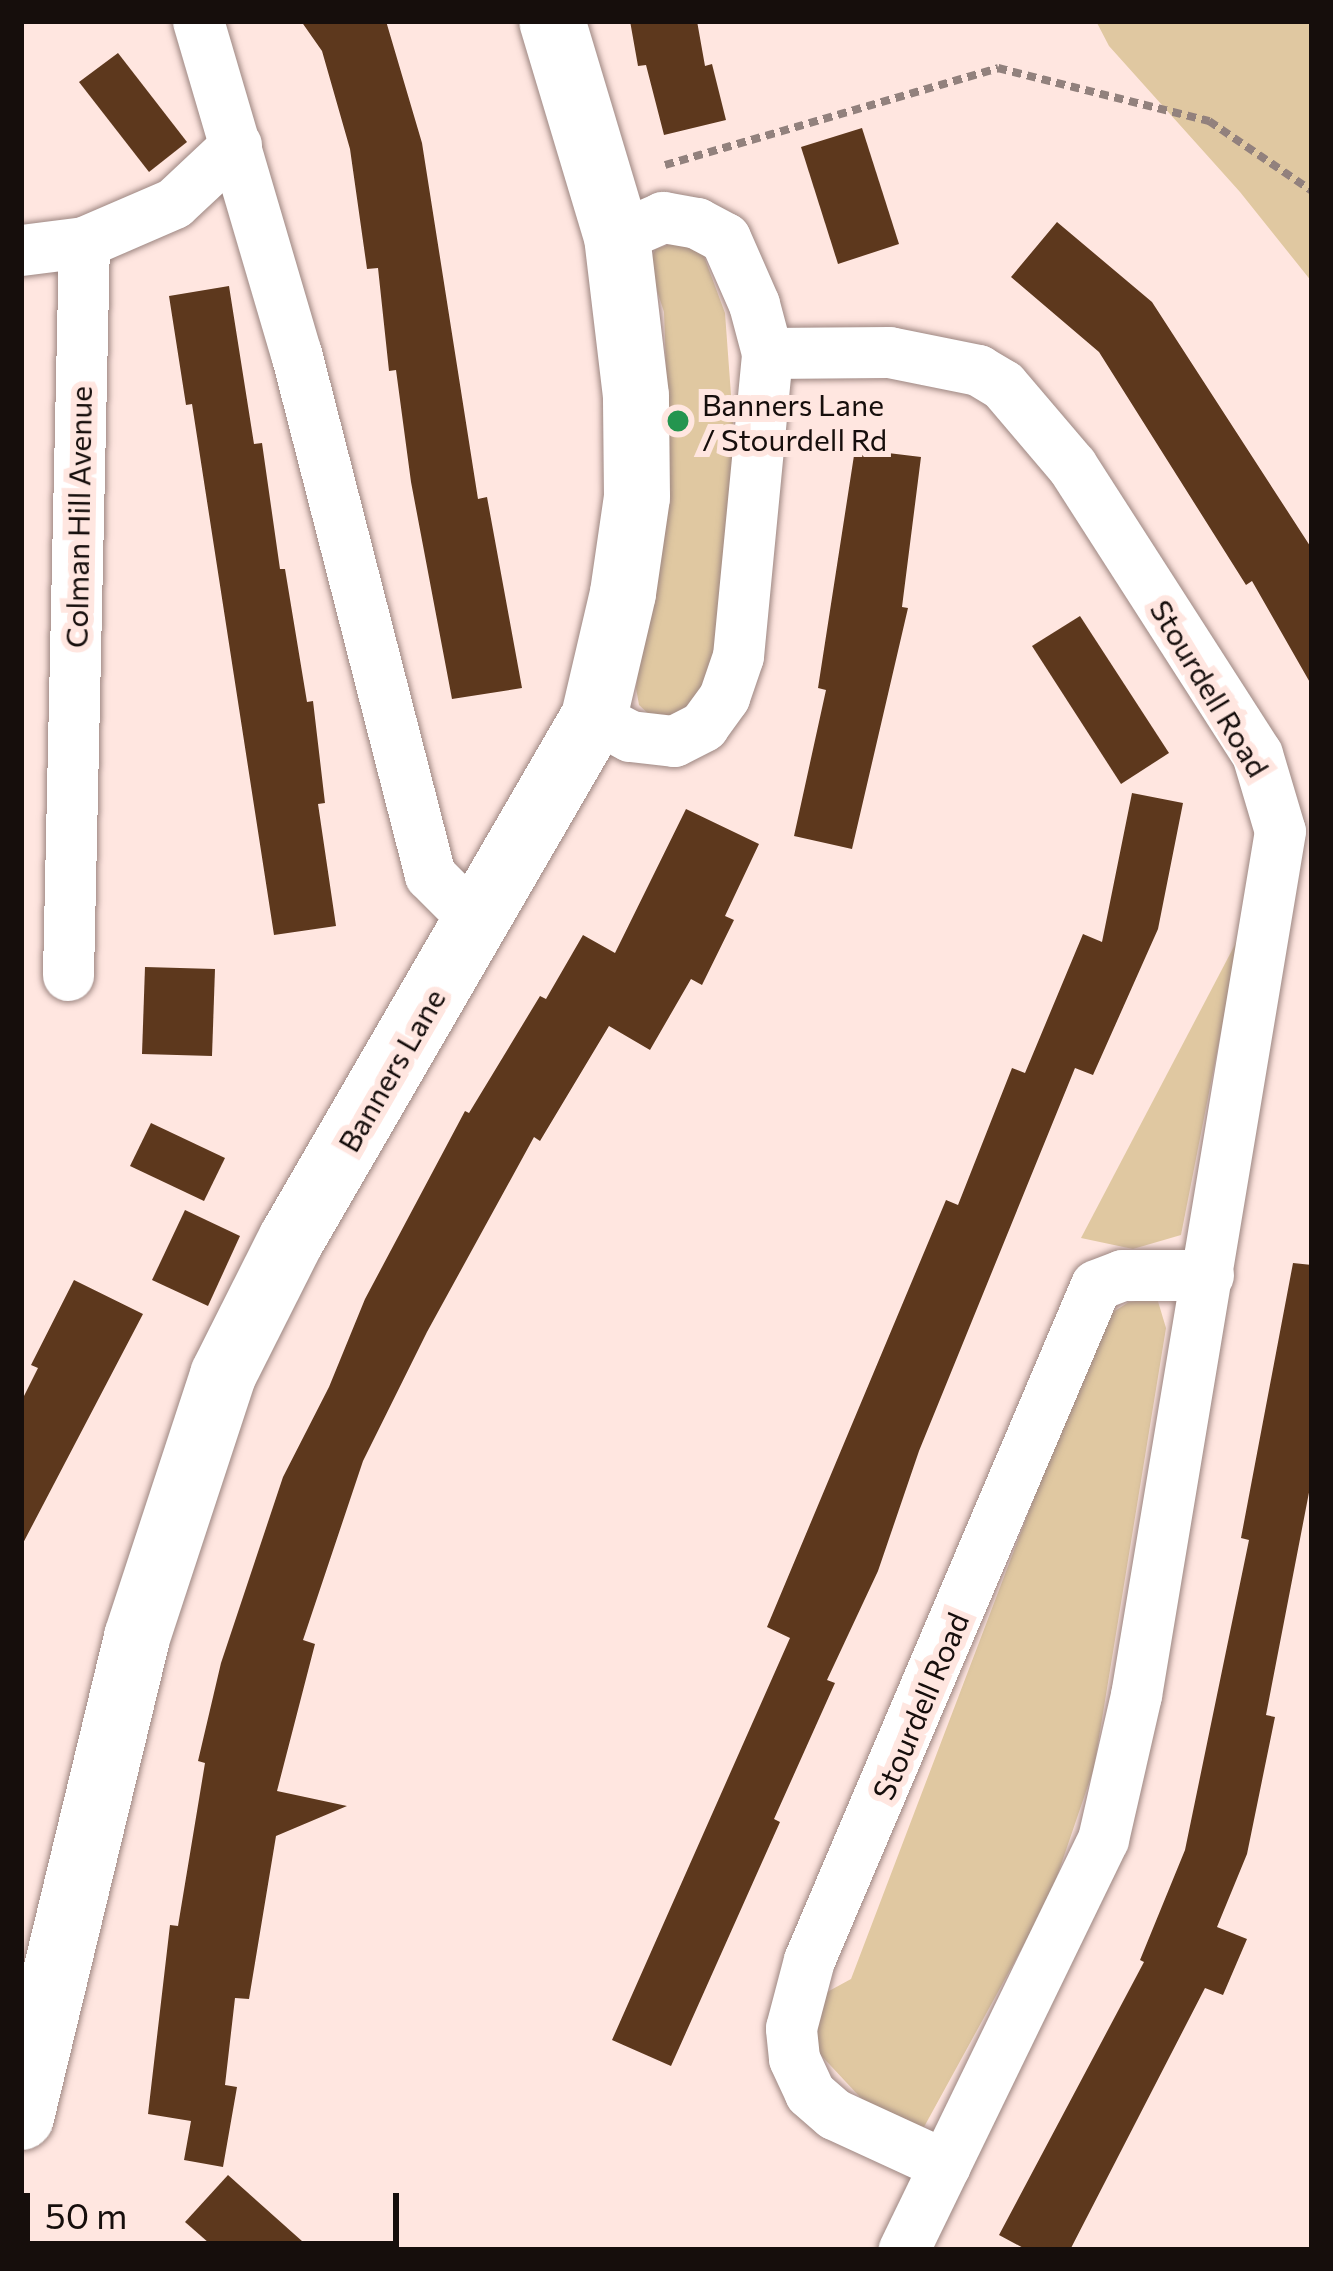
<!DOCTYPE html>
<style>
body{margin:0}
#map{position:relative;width:1333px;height:2271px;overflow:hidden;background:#ffe6e0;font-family:Commissioner,sans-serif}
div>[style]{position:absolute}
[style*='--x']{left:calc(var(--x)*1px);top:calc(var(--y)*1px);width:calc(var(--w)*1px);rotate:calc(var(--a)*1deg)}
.green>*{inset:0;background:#e0c8a1}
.building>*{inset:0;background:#5d381d}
.path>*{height:8px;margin-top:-4px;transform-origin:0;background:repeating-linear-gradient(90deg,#92817d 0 9px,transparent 0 15px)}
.roads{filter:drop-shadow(0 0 3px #9d8681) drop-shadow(0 0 3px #9d8681)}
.street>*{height:51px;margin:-25.5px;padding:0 25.5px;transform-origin:25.5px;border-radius:25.5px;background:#fff}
.secondary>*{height:66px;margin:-33px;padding:0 33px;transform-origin:33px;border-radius:33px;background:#fff}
.dots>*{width:33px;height:33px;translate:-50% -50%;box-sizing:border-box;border:6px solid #ffe6e0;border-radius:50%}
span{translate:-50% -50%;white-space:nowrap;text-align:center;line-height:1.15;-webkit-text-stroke:12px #ffe6e0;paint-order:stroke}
.poi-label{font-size:30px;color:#160e0c}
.left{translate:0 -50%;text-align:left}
.street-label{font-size:30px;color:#160e0c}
.frame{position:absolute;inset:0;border:24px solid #160e0c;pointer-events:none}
.scale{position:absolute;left:24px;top:2193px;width:375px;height:54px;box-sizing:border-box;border:6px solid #160e0c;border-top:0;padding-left:15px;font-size:36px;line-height:42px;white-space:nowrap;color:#160e0c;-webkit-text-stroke:9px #ffe6e0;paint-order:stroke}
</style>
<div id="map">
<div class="green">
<i style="clip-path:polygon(1096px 21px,1312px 21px,1312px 282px,1240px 192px,1109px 46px)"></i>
<i style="clip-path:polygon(679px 241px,702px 251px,725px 313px,737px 477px,715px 668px,698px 710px,654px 719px,639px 705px,636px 688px,669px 453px,664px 312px,648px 263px,656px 249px)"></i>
<i style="clip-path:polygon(1240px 935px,1181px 1235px,1133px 1249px,1081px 1238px)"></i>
<i style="clip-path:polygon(1157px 1298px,1166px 1328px,1094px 1768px,1050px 1897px,924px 2127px,873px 2111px,817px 2051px,818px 1997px,851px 1979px,1093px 1343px,1094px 1324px,1129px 1302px)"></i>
</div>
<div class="building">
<i style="clip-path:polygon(301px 21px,386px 21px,422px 143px,478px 499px,487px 497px,522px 688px,452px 699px,411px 482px,396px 370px,389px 371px,378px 268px,367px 269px,350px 149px,322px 51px)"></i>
<i style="clip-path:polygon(630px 21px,697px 21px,705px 66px,712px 64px,726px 120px,664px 135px,646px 65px,638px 66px)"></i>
<i style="clip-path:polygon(118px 53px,187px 142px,149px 172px,79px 82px)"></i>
<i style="clip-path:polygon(862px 128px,899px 244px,838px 264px,801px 147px)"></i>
<i style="clip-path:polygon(1057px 222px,1152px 302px,1312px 549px,1312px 686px,1252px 581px,1246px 585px,1099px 352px,1011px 277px)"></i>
<i style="clip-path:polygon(229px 286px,254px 444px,262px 443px,280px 569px,285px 569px,307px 702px,313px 701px,325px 803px,318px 804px,336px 926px,274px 935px,192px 404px,186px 405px,169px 296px)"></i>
<i style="clip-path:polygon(855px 449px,921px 457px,902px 607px,908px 608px,852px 849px,794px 836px,826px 690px,818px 688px)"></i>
<i style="clip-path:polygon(1080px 616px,1169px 753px,1121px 784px,1032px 646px)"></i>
<i style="clip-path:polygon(1132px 793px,1183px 803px,1158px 929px,1093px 1075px,1075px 1068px,919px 1451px,878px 1571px,827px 1680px,835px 1683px,774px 1819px,780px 1822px,671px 2066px,612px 2040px,790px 1638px,767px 1627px,946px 1200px,958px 1205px,1012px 1068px,1025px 1073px,1083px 934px,1102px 942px)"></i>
<i style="clip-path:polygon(686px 809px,759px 844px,725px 916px,734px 920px,702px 985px,691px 979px,650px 1050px,609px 1026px,540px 1141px,534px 1137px,427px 1332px,363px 1461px,303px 1640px,315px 1644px,277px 1791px,347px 1806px,276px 1836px,249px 1999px,235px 1998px,225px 2085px,237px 2087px,223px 2167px,184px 2160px,191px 2121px,148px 2114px,170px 1925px,178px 1926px,205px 1763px,198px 1761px,221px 1663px,283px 1477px,329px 1387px,365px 1299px,465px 1111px,469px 1113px,540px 996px,546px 999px,583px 935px,615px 953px)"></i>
<i style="clip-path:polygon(145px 967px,215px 969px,212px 1056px,142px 1054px)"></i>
<i style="clip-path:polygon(151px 1123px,225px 1158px,204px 1201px,130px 1166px)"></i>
<i style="clip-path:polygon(185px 1210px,240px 1236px,208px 1306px,152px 1280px)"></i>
<i style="clip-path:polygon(1293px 1263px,1312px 1265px,1312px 1477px,1266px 1715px,1275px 1717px,1247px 1854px,1217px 1927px,1247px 1939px,1223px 1995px,1205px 1988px,1070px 2250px,1027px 2250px,999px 2235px,1144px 1962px,1140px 1960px,1185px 1850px,1249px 1540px,1241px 1538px)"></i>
<i style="clip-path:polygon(74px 1280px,143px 1314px,21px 1547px,21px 1402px,38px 1368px,31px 1365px)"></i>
<i style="clip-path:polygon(228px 2175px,312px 2250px,217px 2250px,185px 2222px)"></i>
</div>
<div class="path">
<i style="--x:665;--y:165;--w:347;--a:-16.2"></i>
<i style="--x:998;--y:68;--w:218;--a:14.1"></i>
<i style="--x:1209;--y:121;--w:125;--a:34.2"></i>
</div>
<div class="roads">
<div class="street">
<i style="--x:198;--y:21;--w:346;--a:73.6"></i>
<i style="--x:296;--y:353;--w:539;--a:75.6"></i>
<i style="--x:430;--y:875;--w:68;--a:45"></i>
<i style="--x:21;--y:250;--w:64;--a:-7.2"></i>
<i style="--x:767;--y:353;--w:122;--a:-0.5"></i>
<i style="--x:889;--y:352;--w:91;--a:11.4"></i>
<i style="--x:978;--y:370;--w:29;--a:31"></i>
<i style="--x:1003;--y:385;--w:106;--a:49.6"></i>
<i style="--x:1072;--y:466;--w:342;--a:57.3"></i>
<i style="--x:1257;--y:754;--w:80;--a:73.4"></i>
<i style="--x:1280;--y:831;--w:876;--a:99.46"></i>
<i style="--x:1136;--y:1695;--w:148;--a:102.9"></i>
<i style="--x:1103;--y:1839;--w:457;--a:115.9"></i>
<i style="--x:594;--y:717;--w:41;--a:27.8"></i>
<i style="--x:630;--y:736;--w:44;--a:6.5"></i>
<i style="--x:674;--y:741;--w:33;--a:-27"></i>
<i style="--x:703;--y:726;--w:36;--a:-54"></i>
<i style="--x:724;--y:697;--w:43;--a:-71.1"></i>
<i style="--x:738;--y:656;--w:304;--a:-84.5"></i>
<i style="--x:767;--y:353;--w:51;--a:-104.9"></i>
<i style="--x:754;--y:304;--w:72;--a:-113.7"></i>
<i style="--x:725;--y:238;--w:32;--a:-152"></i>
<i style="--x:697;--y:223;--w:35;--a:-170"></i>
<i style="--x:663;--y:217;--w:50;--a:156.5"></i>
<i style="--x:68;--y:975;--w:733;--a:-88.75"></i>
<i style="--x:84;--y:242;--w:98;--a:-23.4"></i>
<i style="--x:174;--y:203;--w:85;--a:-43.1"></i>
<i style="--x:945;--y:2165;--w:122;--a:-155.3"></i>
<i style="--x:834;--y:2114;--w:32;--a:-139"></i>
<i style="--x:810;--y:2093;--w:38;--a:-115"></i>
<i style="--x:794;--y:2058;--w:30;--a:-96"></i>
<i style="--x:791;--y:2028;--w:70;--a:-75.2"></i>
<i style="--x:809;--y:1960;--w:733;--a:-66.97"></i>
<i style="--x:1096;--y:1285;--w:28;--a:-21"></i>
<i style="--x:1122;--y:1275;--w:86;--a:0"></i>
</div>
<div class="secondary">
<i style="--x:21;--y:2117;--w:494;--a:-76.4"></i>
<i style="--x:137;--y:1637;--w:276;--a:-71.8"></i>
<i style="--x:223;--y:1375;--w:151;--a:-63.3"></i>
<i style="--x:291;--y:1240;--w:604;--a:-59.91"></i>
<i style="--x:594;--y:717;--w:127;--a:-76.8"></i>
<i style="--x:623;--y:593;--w:97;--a:-81.7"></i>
<i style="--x:637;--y:497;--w:101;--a:-90.6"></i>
<i style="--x:636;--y:396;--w:160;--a:-96.8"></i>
<i style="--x:617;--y:237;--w:226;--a:-106.7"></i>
</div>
</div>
<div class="dots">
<i style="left:678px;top:421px;background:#24954f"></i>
</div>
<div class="poi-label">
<span class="left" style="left:702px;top:421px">Banners Lane<br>/ Stourdell Rd</span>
</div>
<div class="street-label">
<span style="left:78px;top:517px;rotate:-89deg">Colman Hill Avenue</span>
<span style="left:1210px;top:688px;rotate:59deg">Stourdell Road</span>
<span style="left:391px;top:1070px;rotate:-60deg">Banners Lane</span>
<span style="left:920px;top:1706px;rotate:-67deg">Stourdell Road</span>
</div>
<div class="frame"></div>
<div class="scale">50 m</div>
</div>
